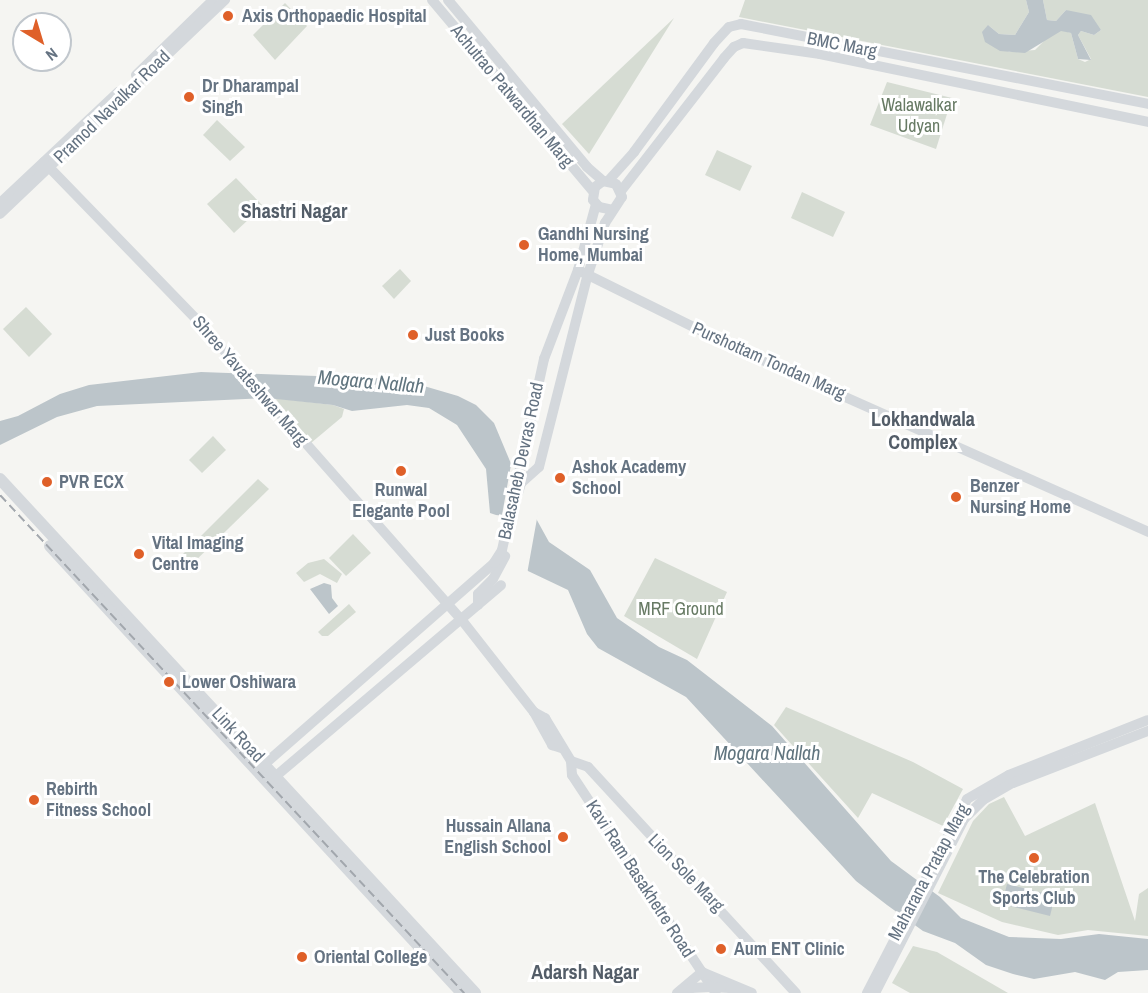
<!DOCTYPE html>
<style>
body{margin:0}
#map{position:relative;width:1148px;height:993px;overflow:hidden;background:#f5f5f2;font-family:"Archivo Narrow",sans-serif}
div>[style]{position:absolute}
[style*='--x']{left:calc(var(--x)*1px);top:calc(var(--y)*1px);width:calc(var(--w)*1px);rotate:calc(var(--a)*1deg)}
.green>*{inset:0;background:#d6dcd3}
.water>*{inset:0;background:#bcc5ca}
.pier>*{inset:0;background:#f5f5f2}
.secondary>*{height:10px;margin:-5px;padding:0 5px;transform-origin:5px;border-radius:5px;background:#d4d8dc}
.primary>*{height:12px;margin:-6px;padding:0 6px;transform-origin:6px;border-radius:6px;background:#d4d8dc}
.rail>*{height:2px;margin-top:-1px;transform-origin:0;background:repeating-linear-gradient(90deg,#a2a7ad 0 9px,transparent 0 13.5px)}
.dots>*{width:16px;height:16px;translate:-50% -50%;box-sizing:border-box;border:3px solid #fff;border-radius:50%}
span{translate:-50% -50%;white-space:nowrap;text-align:center;line-height:1.15;-webkit-text-stroke:6px #fff;paint-order:stroke}
.poi-label{font-size:18px;color:#657382;font-weight:700}
.left{translate:0 -50%;text-align:left}
.right{translate:-100% -50%;text-align:right}
.street-label{font-size:18px;color:#657382}
.park-label{font-size:18px;color:#677a64}
.neighbourhood-label{font-size:20px;color:#535d68;font-weight:700}
.water-label{font-size:20px;color:#61757f;font-style:italic}
.north{position:absolute;left:12px;top:12px;width:60px;height:60px;box-sizing:border-box;background:#fff;border:2px solid #c1c7cd;border-radius:50%;rotate:142deg;font-size:16px;font-weight:700;line-height:24px;text-align:center;color:#657382}
.north::after{content:'';display:block;margin:auto;width:21px;height:27px;background:#df6029;clip-path:polygon(50% 0,100% 100%,50% 72%,0 100%)}
</style>
<div id="map">
<div class="green">
<i style="clip-path:polygon(745px 0,1026px 0,1029px 12px,1015px 35px,999px 34px,988px 25px,1009px 52px,1035px 50px,1052px 33px,1061px 30px,1071px 33px,1078px 59px,1085px 62px,1091px 59px,1078px 35px,1081px 31px,1094px 35px,1101px 30px,1066px 10px,1056px 21px,1047px 20px,1043px 0,1148px 0,1148px 97px,739px 17px)"></i>
<i style="clip-path:polygon(285px 3px,307px 26px,275px 60px,253px 35px)"></i>
<i style="clip-path:polygon(674px 18px,589px 154px,562px 124px)"></i>
<i style="clip-path:polygon(887px 82px,952px 98px,936px 149px,870px 125px)"></i>
<i style="clip-path:polygon(217px 120px,245px 147px,230px 161px,203px 135px)"></i>
<i style="clip-path:polygon(717px 150px,752px 166px,740px 191px,705px 175px)"></i>
<i style="clip-path:polygon(236px 178px,263px 206px,234px 233px,207px 204px)"></i>
<i style="clip-path:polygon(802px 192px,845px 212px,833px 237px,791px 218px)"></i>
<i style="clip-path:polygon(400px 269px,411px 281px,394px 299px,382px 286px)"></i>
<i style="clip-path:polygon(26px 307px,52px 334px,29px 357px,3px 329px)"></i>
<i style="clip-path:polygon(275px 398px,333px 405px,344px 409px,342px 417px,311px 443px)"></i>
<i style="clip-path:polygon(213px 436px,226px 450px,202px 473px,189px 460px)"></i>
<i style="clip-path:polygon(258px 479px,269px 489px,189px 567px,179px 558px)"></i>
<i style="clip-path:polygon(353px 534px,371px 553px,346px 576px,329px 558px)"></i>
<i style="clip-path:polygon(655px 558px,727px 592px,697px 659px,624px 616px)"></i>
<i style="clip-path:polygon(324px 559px,342px 574px,337px 583px,320px 574px,304px 582px,296px 573px,308px 563px)"></i>
<i style="clip-path:polygon(349px 604px,356px 612px,328px 636px,322px 636px,318px 632px)"></i>
<i style="clip-path:polygon(786px 707px,913px 762px,963px 789px,943px 826px,872px 793px,858px 818px,774px 725px)"></i>
<i style="clip-path:polygon(1004px 797px,1025px 836px,1095px 803px,1135px 921px,1139px 894px,1148px 888px,1148px 936px,1088px 930px,1058px 935px,1002px 922px,938px 893px,973px 821px,989px 804px)"></i>
<i style="clip-path:polygon(913px 946px,937px 952px,1008px 993px,910px 993px,892px 983px)"></i>
</div>
<div class="water">
<i style="clip-path:polygon(1026px 0,1043px 0,1047px 20px,1056px 21px,1066px 10px,1091px 15px,1101px 30px,1094px 35px,1081px 31px,1078px 35px,1091px 60px,1078px 59px,1071px 33px,1061px 31px,1025px 53px,1000px 51px,985px 42px,982px 32px,988px 25px,999px 34px,1015px 35px,1029px 12px)"></i>
<i style="clip-path:polygon(201px 372px,400px 379px,458px 396px,476px 405px,494px 423px,527px 502px,549px 542px,590px 570px,617px 618px,659px 647px,687px 660px,772px 726px,891px 861px,940px 897px,961px 918px,1009px 937px,1061px 939px,1099px 934px,1148px 939px,1148px 970px,1118px 972px,1105px 980px,1075px 972px,1034px 979px,1013px 974px,986px 965px,955px 943px,923px 931px,887px 905px,856px 881px,686px 697px,598px 648px,587px 634px,568px 590px,528px 571px,510px 552px,499px 516px,490px 513px,486px 469px,457px 425px,429px 408px,407px 405px,352px 411px,333px 405px,267px 398px,97px 406px,57px 417px,0 445px,0 421px,18px 416px,60px 394px,89px 385px)"></i>
<i style="clip-path:polygon(324px 583px,331px 585px,332px 598px,338px 606px,329px 614px,310px 589px)"></i>
<i style="clip-path:polygon(1007px 884px,1055px 896px,1050px 916px,1002px 904px)"></i>
</div>
<div class="pier">
<i style="clip-path:polygon(512px 459px,538px 513px,527px 574px,508px 553px,499px 535px,497px 518px,489px 516px,502px 515px)"></i>
</div>
<div class="secondary">
<i style="--x:432;--y:0;--w:250;--a:49.9"></i>
<i style="--x:448;--y:0;--w:217;--a:50.2"></i>
<i style="--x:587;--y:167;--w:21;--a:41"></i>
<i style="--x:136;--y:75;--w:107;--a:-44.2"></i>
<i style="--x:44;--y:162;--w:221;--a:45.9"></i>
<i style="--x:198;--y:321;--w:397;--a:48.6"></i>
<i style="--x:461;--y:619;--w:118;--a:51.9"></i>
<i style="--x:534;--y:712;--w:38;--a:61"></i>
<i style="--x:552;--y:745;--w:9;--a:18"></i>
<i style="--x:609;--y:180;--w:38;--a:-48"></i>
<i style="--x:634;--y:152;--w:135;--a:-53.7"></i>
<i style="--x:714;--y:43;--w:22;--a:-47"></i>
<i style="--x:729;--y:27;--w:12;--a:-14"></i>
<i style="--x:741;--y:24;--w:415;--a:11.1"></i>
<i style="--x:621;--y:191;--w:168;--a:-52.2"></i>
<i style="--x:724;--y:58;--w:15;--a:-48"></i>
<i style="--x:734;--y:47;--w:10;--a:-24"></i>
<i style="--x:743;--y:43;--w:78;--a:8.1"></i>
<i style="--x:820;--y:54;--w:335;--a:11.7"></i>
<i style="--x:0;--y:203;--w:162;--a:-43.2"></i>
<i style="--x:0;--y:214;--w:311;--a:-43.6"></i>
<i style="--x:578;--y:270;--w:183;--a:26.3"></i>
<i style="--x:742;--y:351;--w:445;--a:24"></i>
<i style="--x:518;--y:493;--w:10;--a:-73"></i>
<i style="--x:521;--y:483;--w:24;--a:-42"></i>
<i style="--x:539;--y:467;--w:196;--a:-75.8"></i>
<i style="--x:587;--y:277;--w:57;--a:-71.6"></i>
<i style="--x:605;--y:223;--w:31;--a:-57"></i>
<i style="--x:622;--y:197;--w:14;--a:-115"></i>
<i style="--x:616;--y:184;--w:13;--a:-167"></i>
<i style="--x:603;--y:181;--w:10;--a:143"></i>
<i style="--x:595;--y:187;--w:13;--a:99"></i>
<i style="--x:593;--y:200;--w:9;--a:49"></i>
<i style="--x:599;--y:207;--w:14;--a:12"></i>
<i style="--x:478;--y:605;--w:11;--a:-90"></i>
<i style="--x:478;--y:594;--w:21;--a:-45"></i>
<i style="--x:493;--y:579;--w:26;--a:-62"></i>
<i style="--x:534;--y:712;--w:13;--a:29"></i>
<i style="--x:545;--y:718;--w:50;--a:58.8"></i>
<i style="--x:571;--y:761;--w:18;--a:19"></i>
<i style="--x:588;--y:767;--w:307;--a:47.4"></i>
<i style="--x:571;--y:761;--w:14;--a:86"></i>
<i style="--x:572;--y:775;--w:261;--a:56.6"></i>
<i style="--x:259;--y:769;--w:313;--a:-41.2"></i>
<i style="--x:494;--y:563;--w:15;--a:-58"></i>
<i style="--x:502;--y:550;--w:196;--a:-77.6"></i>
<i style="--x:544;--y:359;--w:95;--a:-69.1"></i>
<i style="--x:578;--y:270;--w:68;--a:-74.7"></i>
<i style="--x:276;--y:776;--w:295;--a:-40.3"></i>
<i style="--x:677;--y:993;--w:33;--a:-40"></i>
<i style="--x:702;--y:972;--w:54;--a:22.8"></i>
<i style="--x:686;--y:993;--w:7;--a:-45"></i>
<i style="--x:691;--y:988;--w:20;--a:-3"></i>
<i style="--x:711;--y:987;--w:19;--a:3"></i>
<i style="--x:730;--y:988;--w:11;--a:27"></i>
<i style="--x:867;--y:993;--w:218;--a:-62.7"></i>
<i style="--x:967;--y:799;--w:48;--a:-29.7"></i>
<i style="--x:1009;--y:775;--w:149;--a:-21.6"></i>
<i style="--x:875;--y:993;--w:195;--a:-62.9"></i>
<i style="--x:964;--y:819;--w:27;--a:-45"></i>
<i style="--x:983;--y:800;--w:34;--a:-30"></i>
<i style="--x:1013;--y:783;--w:145;--a:-21.1"></i>
</div>
<div class="primary">
<i style="--x:0;--y:479;--w:700;--a:47.26"></i>
<i style="--x:50;--y:546;--w:608;--a:47.33"></i>
</div>
<div class="rail">
<i style="--x:0;--y:495;--w:681;--a:47.02"></i>
</div>
<div class="dots">
<i style="left:228px;top:16px;background:#df6029"></i>
<i style="left:189px;top:97px;background:#df6029"></i>
<i style="left:524px;top:245px;background:#df6029"></i>
<i style="left:413px;top:335px;background:#df6029"></i>
<i style="left:401px;top:471px;background:#df6029"></i>
<i style="left:560px;top:478px;background:#df6029"></i>
<i style="left:47px;top:482px;background:#df6029"></i>
<i style="left:956px;top:497px;background:#df6029"></i>
<i style="left:139px;top:554px;background:#df6029"></i>
<i style="left:169px;top:682px;background:#df6029"></i>
<i style="left:34px;top:800px;background:#df6029"></i>
<i style="left:563px;top:837px;background:#df6029"></i>
<i style="left:1034px;top:858px;background:#df6029"></i>
<i style="left:721px;top:949px;background:#df6029"></i>
<i style="left:302px;top:957px;background:#df6029"></i>
</div>
<div class="poi-label">
<span class="left" style="left:242px;top:16px">Axis Orthopaedic Hospital</span>
<span class="left" style="left:202px;top:97px">Dr Dharampal<br>Singh</span>
<span class="left" style="left:538px;top:245px">Gandhi Nursing<br>Home, Mumbai</span>
<span class="left" style="left:425px;top:335px">Just Books</span>
<span class="left" style="left:572px;top:478px">Ashok Academy<br>School</span>
<span class="left" style="left:59px;top:482px">PVR ECX</span>
<span class="left" style="left:970px;top:497px">Benzer<br>Nursing Home</span>
<span style="left:401px;top:501px">Runwal<br>Elegante Pool</span>
<span class="left" style="left:152px;top:554px">Vital Imaging<br>Centre</span>
<span class="left" style="left:182px;top:682px">Lower Oshiwara</span>
<span class="left" style="left:46px;top:800px">Rebirth<br>Fitness School</span>
<span class="right" style="left:551px;top:837px">Hussain Allana<br>English School</span>
<span style="left:1034px;top:888px">The Celebration<br>Sports Club</span>
<span class="left" style="left:734px;top:949px">Aum ENT Clinic</span>
<span class="left" style="left:314px;top:957px">Oriental College</span>
</div>
<div class="street-label">
<span style="left:842px;top:45px;rotate:11deg">BMC Marg</span>
<span style="left:512px;top:96px;rotate:50deg">Achutrao Patwardhan Marg</span>
<span style="left:112px;top:107px;rotate:-44deg">Pramod Navalkar Road</span>
<span style="left:769px;top:361px;rotate:24deg">Purshottam Tondan Marg</span>
<span style="left:250px;top:381px;rotate:49deg">Shree Yavateshwar Marg</span>
<span style="left:521px;top:461px;rotate:-78deg">Balasaheb Devras Road</span>
<span style="left:238px;top:735px;rotate:47deg">Link Road</span>
<span style="left:929px;top:872px;rotate:-62deg">Maharana Pratap Marg</span>
<span style="left:686px;top:873px;rotate:46deg">Lion Sole Marg</span>
<span style="left:640px;top:879px;rotate:57deg">Kavi Ram Basakhetre Road</span>
</div>
<div class="park-label">
<span style="left:919px;top:116px">Walawalkar<br>Udyan</span>
<span style="left:681px;top:609px">MRF Ground</span>
</div>
<div class="neighbourhood-label">
<span style="left:294px;top:210px">Shastri Nagar</span>
<span style="left:923px;top:430px">Lokhandwala<br>Complex</span>
<span style="left:585px;top:971px">Adarsh Nagar</span>
</div>
<div class="water-label">
<span style="left:371px;top:381px;rotate:5deg">Mogara Nallah</span>
<span style="left:767px;top:752px">Mogara Nallah</span>
</div>
<div class="north">N</div>
</div>
